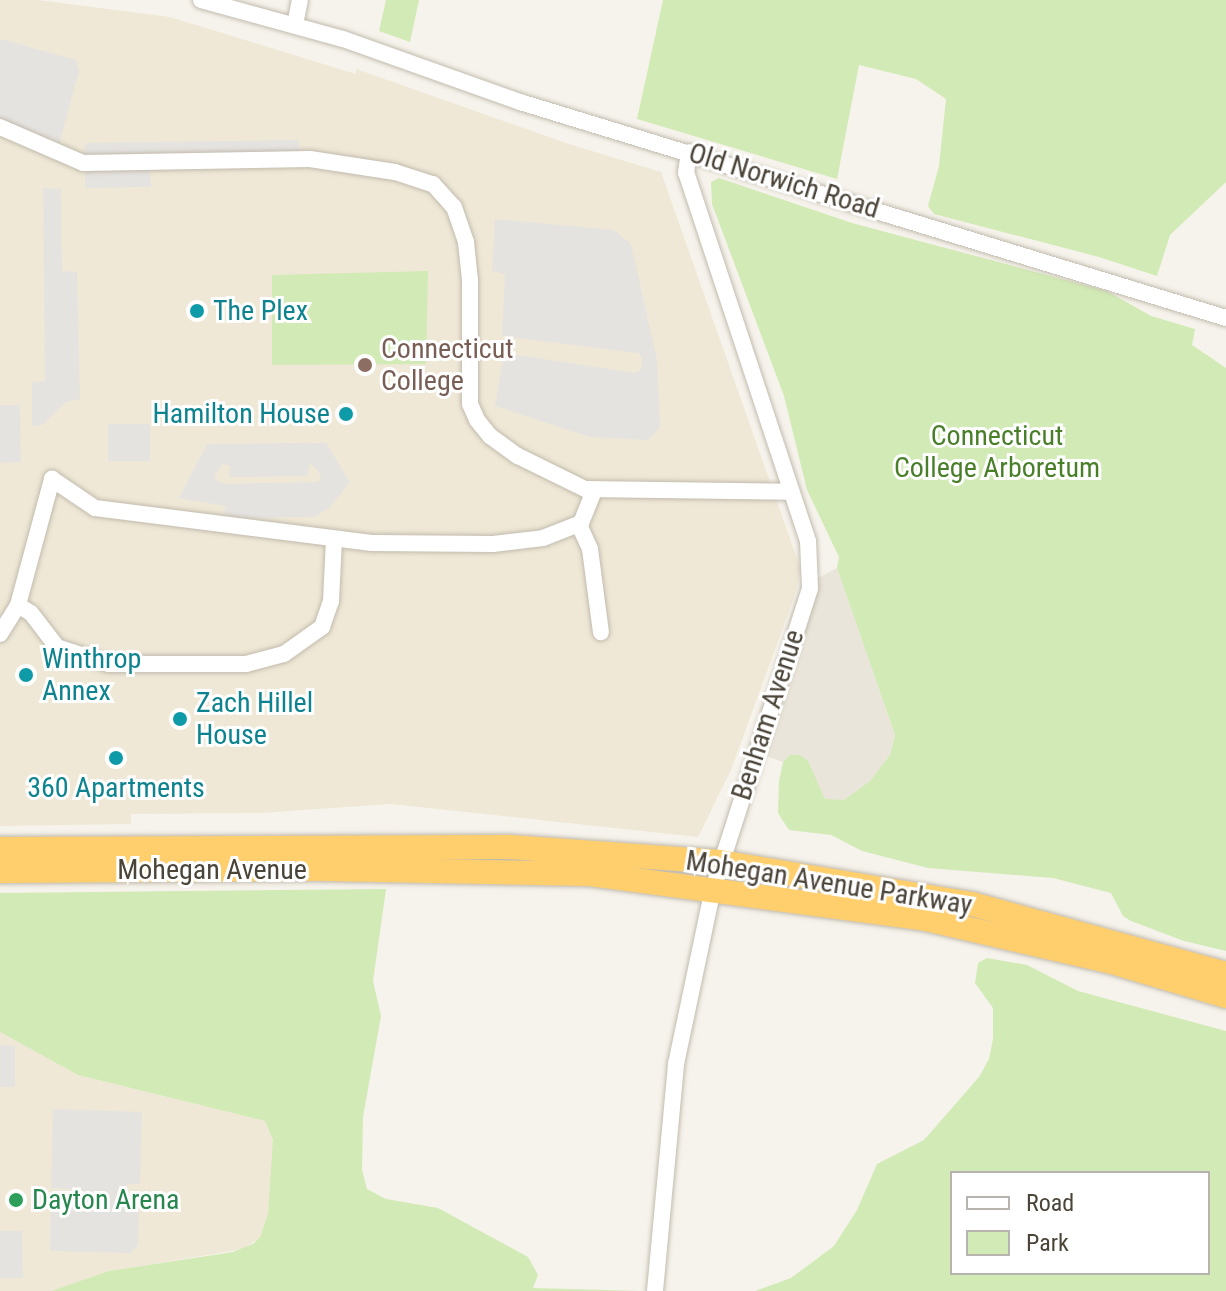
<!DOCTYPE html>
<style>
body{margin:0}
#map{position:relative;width:1226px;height:1291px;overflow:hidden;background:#f6f3ec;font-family:"Roboto Condensed",sans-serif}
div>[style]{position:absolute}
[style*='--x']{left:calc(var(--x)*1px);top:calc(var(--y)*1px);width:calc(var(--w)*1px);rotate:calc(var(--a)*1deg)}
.residential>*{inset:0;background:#eae5da}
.education>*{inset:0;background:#efe8d6}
.green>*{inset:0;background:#d2eab5}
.parking>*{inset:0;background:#e5e3e0}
.roads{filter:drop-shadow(0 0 2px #c2bbae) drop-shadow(0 0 2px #c2bbae)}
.minor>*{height:16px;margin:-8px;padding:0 8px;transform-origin:8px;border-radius:8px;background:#fff}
.highway>*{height:24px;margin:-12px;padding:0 12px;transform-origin:12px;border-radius:12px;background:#ffcf6e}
.dots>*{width:22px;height:22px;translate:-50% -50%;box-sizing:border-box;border:4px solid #fff;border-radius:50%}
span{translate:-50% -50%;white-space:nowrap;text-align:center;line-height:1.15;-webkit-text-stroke:6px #fff;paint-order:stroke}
.street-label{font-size:28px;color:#4b4439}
.culture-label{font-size:28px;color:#0d838f}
.left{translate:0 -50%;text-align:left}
.right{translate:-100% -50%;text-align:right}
.education-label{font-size:28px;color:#785e54}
.park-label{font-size:28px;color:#4a7f2a}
.leisure-label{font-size:28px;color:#27864d}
.legend{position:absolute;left:950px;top:1171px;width:260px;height:104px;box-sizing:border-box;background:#fff;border:2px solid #b7b4b0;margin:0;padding:10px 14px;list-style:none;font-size:24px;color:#4b4439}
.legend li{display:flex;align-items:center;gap:16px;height:40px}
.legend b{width:40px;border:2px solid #b7b4b0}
</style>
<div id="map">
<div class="residential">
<i style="clip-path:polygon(837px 568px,895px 735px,890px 755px,870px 781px,845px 800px,834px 801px,825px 799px,811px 771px,790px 755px,783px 762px,766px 756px,800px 655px,818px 578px)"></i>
</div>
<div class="education">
<i style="clip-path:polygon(0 0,38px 0,170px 17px,356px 74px,356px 69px,569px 144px,661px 172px,800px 567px,797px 589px,731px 770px,698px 837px,391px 804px,260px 813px,131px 814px,131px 824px,0 826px)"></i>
<i style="clip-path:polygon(0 1032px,78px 1075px,265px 1121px,273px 1140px,273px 1161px,268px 1214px,260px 1237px,244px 1249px,110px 1271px,51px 1291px,0 1291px)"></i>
</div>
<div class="green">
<i style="clip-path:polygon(386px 0,419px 0,410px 42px,379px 31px)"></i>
<i style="clip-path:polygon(663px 0,1226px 0,1226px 182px,1170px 235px,1157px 276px,1099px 257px,934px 214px,928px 206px,939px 166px,946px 99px,916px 79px,859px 65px,837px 179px,637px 119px)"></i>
<i style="clip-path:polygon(719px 178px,852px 223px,1107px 291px,1151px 316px,1195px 329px,1192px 345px,1226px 368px,1226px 951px,1184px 941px,1131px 921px,1123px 916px,1111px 893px,1053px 878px,928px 868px,862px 851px,831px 835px,789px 830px,783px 821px,778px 813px,779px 781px,783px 762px,790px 755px,800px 755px,808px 761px,825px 799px,844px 800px,870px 781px,890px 755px,895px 735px,837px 568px,839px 557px,807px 490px,784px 396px,712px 204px,711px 182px)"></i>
<i style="clip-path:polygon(428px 271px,426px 364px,272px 365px,272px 275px)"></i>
<i style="clip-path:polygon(386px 889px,373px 981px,381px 1016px,363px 1117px,362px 1170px,367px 1189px,386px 1199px,438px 1208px,528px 1257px,538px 1275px,533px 1288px,641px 1291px,51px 1291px,109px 1271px,233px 1252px,253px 1244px,260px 1237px,268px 1214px,273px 1140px,265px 1121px,78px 1075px,0 1032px,0 893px)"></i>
<i style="clip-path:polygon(evenodd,987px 958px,1027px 965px,1078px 991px,1226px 1031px,1226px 1291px,755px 1291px,791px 1278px,834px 1246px,857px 1210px,877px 1164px,924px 1140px,979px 1077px,989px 1059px,993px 1039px,993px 1008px,975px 983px,978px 963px,987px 958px,952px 1173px,1208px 1173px,1208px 1273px,952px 1273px,952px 1173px)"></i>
</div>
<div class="parking">
<i style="clip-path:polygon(0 39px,76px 60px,79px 71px,59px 144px,0 119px)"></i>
<i style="clip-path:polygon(299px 140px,299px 159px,149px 163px,151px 187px,85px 188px,85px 143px)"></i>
<i style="clip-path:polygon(43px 188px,61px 189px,62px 271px,77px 272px,80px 399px,66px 402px,42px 425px,32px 426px,32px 382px,45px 381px)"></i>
<i style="clip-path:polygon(495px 219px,614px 230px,631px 244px,657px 360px,660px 427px,648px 440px,589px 437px,495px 406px,504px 353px,635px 373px,641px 370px,642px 359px,639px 353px,502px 336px,505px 274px,492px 271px)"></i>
<i style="clip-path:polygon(0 405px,20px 405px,21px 462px,0 463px)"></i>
<i style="clip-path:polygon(108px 424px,150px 424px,150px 461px,108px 461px)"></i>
<i style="clip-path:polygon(evenodd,326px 443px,350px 482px,330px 507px,314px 517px,225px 518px,225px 506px,179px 498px,207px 444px,326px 443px,310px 463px,318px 471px,321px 477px,318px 482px,224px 484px,214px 478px,222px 464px,230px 466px,229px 477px,307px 476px,310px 463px)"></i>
<i style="clip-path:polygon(0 1045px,15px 1046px,15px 1087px,0 1087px)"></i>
<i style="clip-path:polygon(53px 1109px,142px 1112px,140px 1184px,127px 1184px,127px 1208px,139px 1209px,138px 1245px,130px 1253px,50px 1251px,51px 1202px,70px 1203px,71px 1189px,51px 1188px)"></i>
<i style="clip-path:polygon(0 1231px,22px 1231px,23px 1278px,0 1278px)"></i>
</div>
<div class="roads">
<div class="minor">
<i style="--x:201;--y:0;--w:147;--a:15.4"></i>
<i style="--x:343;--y:39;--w:188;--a:19.6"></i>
<i style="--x:520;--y:102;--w:738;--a:17.01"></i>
<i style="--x:295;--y:25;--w:25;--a:-79"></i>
<i style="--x:0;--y:127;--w:90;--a:23.4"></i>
<i style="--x:83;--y:163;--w:227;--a:-1"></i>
<i style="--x:310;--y:159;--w:86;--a:8.7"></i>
<i style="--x:395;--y:172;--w:40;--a:18"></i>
<i style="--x:433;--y:184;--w:31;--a:48"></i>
<i style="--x:454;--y:207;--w:37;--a:71"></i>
<i style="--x:466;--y:242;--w:38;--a:84"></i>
<i style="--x:470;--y:280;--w:124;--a:90"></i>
<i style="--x:470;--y:404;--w:17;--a:66"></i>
<i style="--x:477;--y:420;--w:21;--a:51"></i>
<i style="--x:490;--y:436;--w:34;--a:36"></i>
<i style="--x:518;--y:456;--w:75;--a:26.2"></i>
<i style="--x:585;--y:489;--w:205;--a:0.8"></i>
<i style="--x:579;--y:525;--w:26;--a:65"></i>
<i style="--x:590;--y:549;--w:84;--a:82.5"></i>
<i style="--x:18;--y:605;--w:15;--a:32"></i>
<i style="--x:31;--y:613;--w:43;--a:52.6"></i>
<i style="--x:57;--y:647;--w:55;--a:18.1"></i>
<i style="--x:109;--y:664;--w:137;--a:0"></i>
<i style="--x:246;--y:664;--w:39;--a:-15"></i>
<i style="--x:284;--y:654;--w:47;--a:-35.4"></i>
<i style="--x:322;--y:627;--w:28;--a:-71"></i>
<i style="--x:331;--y:601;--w:61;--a:-87.2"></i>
<i style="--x:0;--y:634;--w:34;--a:-58"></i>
<i style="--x:18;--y:605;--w:131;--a:-74.9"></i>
<i style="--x:52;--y:479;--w:52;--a:34"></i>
<i style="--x:95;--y:508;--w:279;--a:7.2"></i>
<i style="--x:372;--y:543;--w:121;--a:0.5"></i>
<i style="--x:493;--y:544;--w:50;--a:-6.8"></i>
<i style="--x:543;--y:538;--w:41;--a:-21.5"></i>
<i style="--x:581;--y:523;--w:35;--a:-68"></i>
<i style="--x:655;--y:1291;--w:228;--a:-84.7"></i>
<i style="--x:676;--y:1064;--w:179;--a:-78.1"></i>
<i style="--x:713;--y:889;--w:316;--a:-72.1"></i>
<i style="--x:810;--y:588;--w:47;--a:-92.4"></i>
<i style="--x:808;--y:541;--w:388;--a:-108.3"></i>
<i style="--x:686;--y:173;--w:21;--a:-82"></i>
</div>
<div class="highway">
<i style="--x:0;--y:849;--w:510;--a:-0.22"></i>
<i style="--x:510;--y:847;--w:211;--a:4.1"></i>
<i style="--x:720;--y:862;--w:255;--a:9.5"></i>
<i style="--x:972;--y:904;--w:263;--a:15.4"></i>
<i style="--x:0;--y:871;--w:325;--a:-0.4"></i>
<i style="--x:325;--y:869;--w:265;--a:1.1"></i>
<i style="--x:590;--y:874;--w:339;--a:7.6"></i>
<i style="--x:926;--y:919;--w:191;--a:13"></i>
<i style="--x:1112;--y:962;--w:119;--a:16.6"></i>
</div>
</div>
<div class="dots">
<i style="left:197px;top:311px;background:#0f9aa8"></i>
<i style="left:365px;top:365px;background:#8d6e63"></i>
<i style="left:346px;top:414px;background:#0f9aa8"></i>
<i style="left:26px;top:675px;background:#0f9aa8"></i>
<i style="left:180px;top:719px;background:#0f9aa8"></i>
<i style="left:116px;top:758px;background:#0f9aa8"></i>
<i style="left:16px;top:1200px;background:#2e9e5b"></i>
</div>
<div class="street-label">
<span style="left:784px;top:181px;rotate:17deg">Old Norwich Road</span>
<span style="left:768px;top:715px;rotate:-72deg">Benham Avenue</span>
<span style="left:212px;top:870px">Mohegan Avenue</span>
<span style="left:829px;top:883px;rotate:9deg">Mohegan Avenue Parkway</span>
</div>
<div class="culture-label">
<span class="left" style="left:213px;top:311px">The Plex</span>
<span class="right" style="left:330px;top:414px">Hamilton House</span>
<span class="left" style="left:42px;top:675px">Winthrop<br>Annex</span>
<span class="left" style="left:196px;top:719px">Zach Hillel<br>House</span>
<span style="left:116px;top:788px">360 Apartments</span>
</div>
<div class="education-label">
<span class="left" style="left:381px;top:365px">Connecticut<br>College</span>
</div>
<div class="park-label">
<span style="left:997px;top:452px">Connecticut<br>College Arboretum</span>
</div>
<div class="leisure-label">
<span class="left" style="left:32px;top:1200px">Dayton Arena</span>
</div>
<ul class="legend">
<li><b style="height:10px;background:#fff"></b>Road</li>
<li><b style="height:22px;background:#d2eab5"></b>Park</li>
</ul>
</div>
